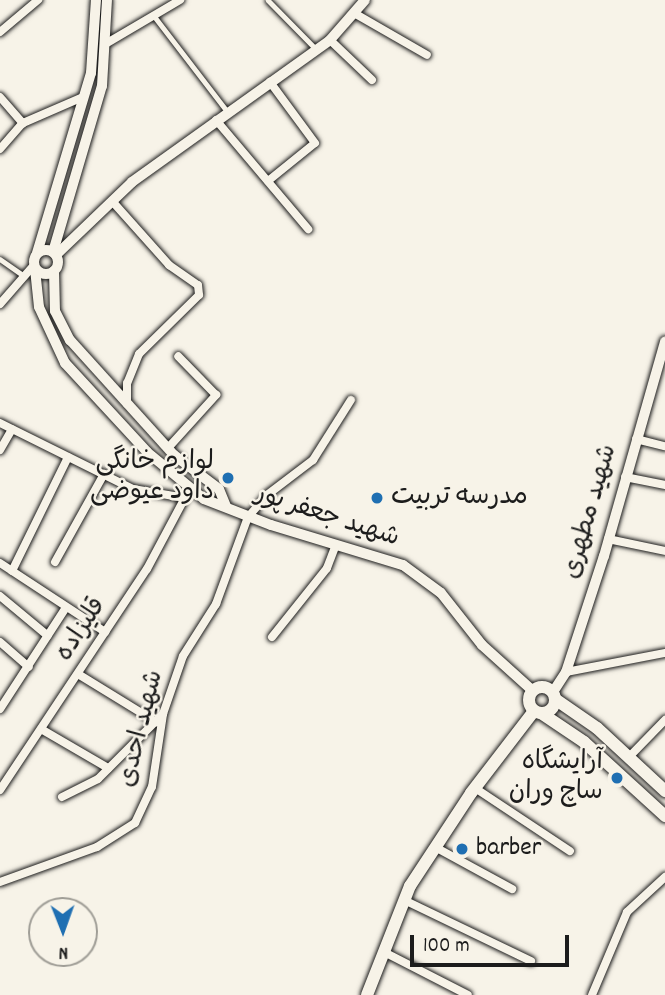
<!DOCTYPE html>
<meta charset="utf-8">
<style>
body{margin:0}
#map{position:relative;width:665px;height:995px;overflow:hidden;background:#f7f3e8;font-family:Dekko,"Playpen Sans Arabic",sans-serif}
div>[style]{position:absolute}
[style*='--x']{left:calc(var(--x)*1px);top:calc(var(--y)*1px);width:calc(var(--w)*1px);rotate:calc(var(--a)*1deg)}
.roads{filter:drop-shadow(0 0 2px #1c1c1c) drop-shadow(0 0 2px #1c1c1c)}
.service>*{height:4.5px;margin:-2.25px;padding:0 2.25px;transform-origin:2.25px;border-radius:2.25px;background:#f7f3e8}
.minor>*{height:8px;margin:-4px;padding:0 4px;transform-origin:4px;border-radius:4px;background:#f7f3e8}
.tertiary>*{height:10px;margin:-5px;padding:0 5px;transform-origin:5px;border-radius:5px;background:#f7f3e8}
.tertiary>.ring{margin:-5px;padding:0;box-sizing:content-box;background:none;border:10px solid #f7f3e8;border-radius:50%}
.secondary>*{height:12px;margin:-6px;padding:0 6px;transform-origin:6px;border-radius:6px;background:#f7f3e8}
.secondary>.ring{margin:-6px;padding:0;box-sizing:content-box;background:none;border:12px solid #f7f3e8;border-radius:50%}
.dots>*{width:19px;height:19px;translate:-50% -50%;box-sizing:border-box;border:4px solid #f7f3e8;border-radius:50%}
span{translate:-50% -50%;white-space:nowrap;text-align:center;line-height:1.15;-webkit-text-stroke:5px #f7f3e8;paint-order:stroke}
.poi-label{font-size:26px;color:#1c1c1c}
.right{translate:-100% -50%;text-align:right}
.left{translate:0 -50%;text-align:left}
.street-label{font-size:26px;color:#1c1c1c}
.north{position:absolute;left:28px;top:897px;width:70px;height:70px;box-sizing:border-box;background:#f7f3e8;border:2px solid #9f9d96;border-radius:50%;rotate:179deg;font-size:19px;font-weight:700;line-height:28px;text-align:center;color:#1c1c1c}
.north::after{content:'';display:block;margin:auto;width:24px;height:32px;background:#1f6fb2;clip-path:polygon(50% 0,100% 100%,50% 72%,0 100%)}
.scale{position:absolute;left:410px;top:935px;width:159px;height:32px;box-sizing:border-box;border:4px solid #1c1c1c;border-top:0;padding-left:9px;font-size:21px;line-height:24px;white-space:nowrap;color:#1c1c1c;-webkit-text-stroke:5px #f7f3e8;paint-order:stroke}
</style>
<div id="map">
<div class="roads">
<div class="service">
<i style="--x:268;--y:0;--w:69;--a:45.6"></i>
<i style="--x:155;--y:17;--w:118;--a:52.5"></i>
<i style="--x:0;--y:259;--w:29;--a:35"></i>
</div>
<div class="minor">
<i style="--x:354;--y:13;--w:84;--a:29.9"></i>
<i style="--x:0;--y:32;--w:50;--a:-40.1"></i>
<i style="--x:330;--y:40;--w:58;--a:43.6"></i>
<i style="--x:107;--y:43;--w:85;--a:-30.5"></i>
<i style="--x:0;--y:97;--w:35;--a:49"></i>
<i style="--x:216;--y:120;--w:143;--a:49.8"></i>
<i style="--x:0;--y:149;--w:35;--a:-49"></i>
<i style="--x:23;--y:123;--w:65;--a:-23.4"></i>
<i style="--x:268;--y:181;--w:60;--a:-39"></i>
<i style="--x:315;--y:143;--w:76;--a:-126.4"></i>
<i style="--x:112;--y:201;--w:86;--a:48.3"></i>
<i style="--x:169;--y:265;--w:35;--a:35"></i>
<i style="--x:198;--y:285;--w:10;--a:84"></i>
<i style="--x:199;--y:295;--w:84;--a:135.5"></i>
<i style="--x:139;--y:354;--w:31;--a:112"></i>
<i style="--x:127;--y:383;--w:21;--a:90"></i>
<i style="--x:0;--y:304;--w:52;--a:-48.9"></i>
<i style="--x:0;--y:423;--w:148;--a:26.4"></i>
<i style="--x:133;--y:489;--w:53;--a:9.8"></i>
<i style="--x:636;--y:439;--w:30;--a:14"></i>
<i style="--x:168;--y:448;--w:72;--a:-47.8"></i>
<i style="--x:216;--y:395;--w:54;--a:-134.3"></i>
<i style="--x:0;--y:450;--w:24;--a:-60"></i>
<i style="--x:625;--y:477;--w:41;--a:11.3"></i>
<i style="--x:608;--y:539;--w:58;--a:11.9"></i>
<i style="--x:55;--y:562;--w:101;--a:-60.9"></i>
<i style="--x:0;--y:563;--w:126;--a:33.3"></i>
<i style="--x:12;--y:571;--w:127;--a:-63.8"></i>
<i style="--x:0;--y:596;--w:62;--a:39.8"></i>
<i style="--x:272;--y:637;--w:88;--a:-51.4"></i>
<i style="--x:327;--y:568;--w:25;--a:-69"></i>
<i style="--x:0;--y:642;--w:38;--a:41"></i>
<i style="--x:566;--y:672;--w:101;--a:-10.9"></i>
<i style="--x:78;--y:674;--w:92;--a:31.6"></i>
<i style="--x:0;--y:709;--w:119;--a:-57"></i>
<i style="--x:41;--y:729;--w:78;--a:30.2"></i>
<i style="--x:629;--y:757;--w:52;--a:-45.8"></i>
<i style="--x:475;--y:788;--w:114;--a:33.6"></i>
<i style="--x:0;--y:790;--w:265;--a:-56.4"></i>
<i style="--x:147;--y:569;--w:92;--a:-62"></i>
<i style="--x:62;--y:797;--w:40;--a:-26.6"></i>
<i style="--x:98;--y:779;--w:92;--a:-45"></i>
<i style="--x:435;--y:847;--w:88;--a:28.6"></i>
<i style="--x:0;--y:882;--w:103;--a:-19.8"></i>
<i style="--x:97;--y:847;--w:45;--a:-32.3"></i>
<i style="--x:135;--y:823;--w:40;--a:-65"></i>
<i style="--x:152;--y:787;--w:74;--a:-81.4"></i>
<i style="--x:163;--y:714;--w:61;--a:-71"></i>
<i style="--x:183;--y:656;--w:62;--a:-57.6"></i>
<i style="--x:216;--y:604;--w:93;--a:-69.8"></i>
<i style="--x:248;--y:517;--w:29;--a:-49"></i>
<i style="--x:267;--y:495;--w:58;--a:-37.3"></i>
<i style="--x:313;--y:460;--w:71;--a:-57.7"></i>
<i style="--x:404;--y:900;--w:141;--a:25.7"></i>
<i style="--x:384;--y:952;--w:94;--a:27.1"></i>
<i style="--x:592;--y:995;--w:90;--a:-67.1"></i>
<i style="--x:627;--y:912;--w:52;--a:-42.6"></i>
</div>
<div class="tertiary">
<i class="ring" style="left:34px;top:250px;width:14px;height:14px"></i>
<i style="--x:53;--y:252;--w:173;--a:-73.6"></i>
<i style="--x:102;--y:86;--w:86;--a:-86.7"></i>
<i style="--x:37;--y:253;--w:188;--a:-73.3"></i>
<i style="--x:91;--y:73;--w:73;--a:-86.1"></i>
<i style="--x:56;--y:255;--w:105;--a:-43.8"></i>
<i style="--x:132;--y:182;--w:244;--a:-35.6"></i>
<i style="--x:330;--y:40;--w:53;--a:-48.8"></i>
<i style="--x:35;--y:269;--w:38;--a:84"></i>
<i style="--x:39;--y:307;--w:62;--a:65.1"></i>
<i style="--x:65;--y:363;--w:121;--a:47.3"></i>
<i style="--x:147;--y:452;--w:74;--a:39.5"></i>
<i style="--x:204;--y:499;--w:72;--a:21.2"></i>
<i style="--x:271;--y:525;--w:138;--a:16.9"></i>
<i style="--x:403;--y:565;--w:47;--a:36.4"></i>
<i style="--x:441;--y:593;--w:66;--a:51.7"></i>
<i style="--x:482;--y:645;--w:69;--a:42"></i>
<i style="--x:54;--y:271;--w:40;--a:88.6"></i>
<i style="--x:55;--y:311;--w:33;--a:63"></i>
<i style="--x:70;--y:340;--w:155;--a:47.9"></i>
<i style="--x:174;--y:455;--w:56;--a:37.1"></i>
<i style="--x:219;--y:489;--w:18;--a:68"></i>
<i style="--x:553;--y:692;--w:24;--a:-57"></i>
<i style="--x:566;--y:672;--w:122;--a:-71.9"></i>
<i style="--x:604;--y:556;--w:223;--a:-74.1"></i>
</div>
<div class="secondary">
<i class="ring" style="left:529px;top:687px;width:14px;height:14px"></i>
<i style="--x:555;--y:699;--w:51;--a:34.6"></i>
<i style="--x:597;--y:728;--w:93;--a:42.8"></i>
<i style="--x:541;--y:713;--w:52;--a:34"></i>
<i style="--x:584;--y:742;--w:110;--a:42.4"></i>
<i style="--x:367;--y:995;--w:117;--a:-68.5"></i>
<i style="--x:410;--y:886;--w:111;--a:-56.7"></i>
<i style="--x:471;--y:793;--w:103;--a:-52.5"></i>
</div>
</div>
<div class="dots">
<i style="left:228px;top:478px;background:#1f6fb2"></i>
<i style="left:377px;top:498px;background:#1f6fb2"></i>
<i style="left:617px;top:778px;background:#1f6fb2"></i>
<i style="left:462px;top:849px;background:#1f6fb2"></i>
</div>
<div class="poi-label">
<span class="right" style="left:214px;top:478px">لوازم خانگی<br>داود عیوضی</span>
<span class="left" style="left:391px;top:498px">مدرسه تربیت</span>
<span class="right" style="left:603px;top:778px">آرایشگاه<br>ساچ وران</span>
<span class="left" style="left:476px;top:849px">barber</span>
</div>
<div class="street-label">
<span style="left:591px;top:512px;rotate:-74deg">شهید مطهری</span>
<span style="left:327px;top:517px;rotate:18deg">شهید جعفر پور</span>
<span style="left:82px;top:630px;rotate:-57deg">قلیزاده</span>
<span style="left:142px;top:729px;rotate:-76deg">شهید احدی</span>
</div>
<div class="north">N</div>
<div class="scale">100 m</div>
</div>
